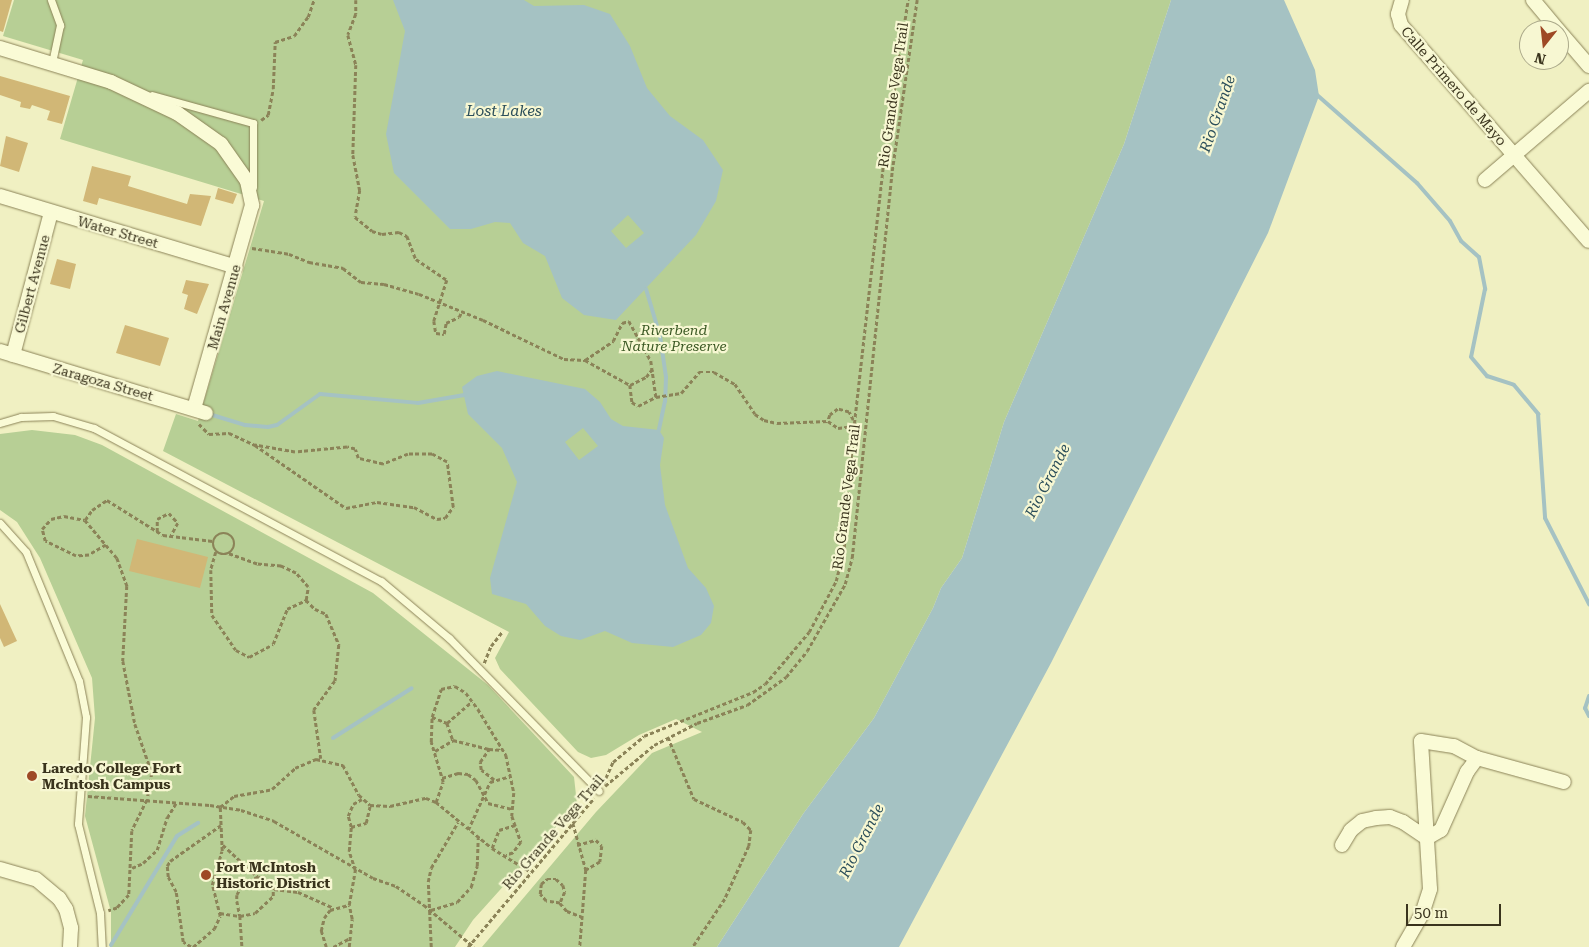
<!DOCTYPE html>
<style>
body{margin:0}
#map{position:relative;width:1589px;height:947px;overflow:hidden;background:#f0f0c2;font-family:"Roboto Serif",serif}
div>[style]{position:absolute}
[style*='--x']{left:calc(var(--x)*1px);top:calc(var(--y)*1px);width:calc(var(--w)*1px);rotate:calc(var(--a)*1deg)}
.green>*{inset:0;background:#b7cf95}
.water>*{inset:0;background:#a5c2c3}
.stream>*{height:4px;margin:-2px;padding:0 2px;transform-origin:2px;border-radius:2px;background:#a5c2c3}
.building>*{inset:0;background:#d1b776}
.path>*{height:2.5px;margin-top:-1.25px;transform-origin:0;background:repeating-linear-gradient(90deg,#8b8358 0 4px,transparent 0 6.5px)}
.path>.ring{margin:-1.25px;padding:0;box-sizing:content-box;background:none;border:2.5px solid #8b8358;border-radius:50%}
.roads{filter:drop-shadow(0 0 1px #8b8358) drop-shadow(0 0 1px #8b8358)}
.service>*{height:7px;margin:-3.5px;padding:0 3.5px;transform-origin:3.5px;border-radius:3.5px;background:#fafbd6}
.minor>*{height:14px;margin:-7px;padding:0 7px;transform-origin:7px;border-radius:7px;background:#fafbd6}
.dots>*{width:14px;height:14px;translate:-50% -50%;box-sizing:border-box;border:2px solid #f7f7d2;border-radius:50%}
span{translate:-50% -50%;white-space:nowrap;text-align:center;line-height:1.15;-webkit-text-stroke:4.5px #f7f7d2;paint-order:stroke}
.street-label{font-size:14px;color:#3a341d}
.park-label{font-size:14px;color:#3a5823;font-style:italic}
.poi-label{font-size:14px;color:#3a341d;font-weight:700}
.left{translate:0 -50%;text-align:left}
.water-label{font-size:15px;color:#2c4f5b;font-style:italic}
.north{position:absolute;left:1519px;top:20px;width:50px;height:50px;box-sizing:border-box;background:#f7f7d2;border:1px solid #aba98a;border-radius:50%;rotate:196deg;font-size:14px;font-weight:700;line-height:20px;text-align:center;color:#3a341d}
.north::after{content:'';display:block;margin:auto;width:18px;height:22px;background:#9e4925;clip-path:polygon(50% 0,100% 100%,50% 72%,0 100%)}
.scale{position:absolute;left:1406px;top:904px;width:95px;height:22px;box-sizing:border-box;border:2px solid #3a341d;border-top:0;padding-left:6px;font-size:15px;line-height:18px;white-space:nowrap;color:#3a341d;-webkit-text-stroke:4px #f7f7d2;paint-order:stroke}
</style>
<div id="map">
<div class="green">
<i style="clip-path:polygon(14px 0,1171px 0,1124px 144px,1004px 422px,962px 558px,941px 588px,933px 608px,874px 718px,803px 814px,717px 947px,482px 947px,596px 812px,652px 753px,702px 732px,676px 719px,639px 735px,606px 755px,591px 758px,578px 752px,500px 669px,495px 658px,509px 632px,163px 451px,176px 414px,198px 421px,264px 201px,60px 139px,83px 60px,3px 36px)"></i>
<i style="clip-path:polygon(32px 430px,75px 435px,102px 445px,373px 593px,488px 685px,574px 777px,577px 804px,473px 920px,455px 947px,111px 947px,111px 912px,85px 816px,95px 718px,92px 678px,40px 558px,17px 522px,0 510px,0 434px)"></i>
</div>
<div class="water">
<i style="clip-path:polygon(evenodd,393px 0,524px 0,534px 6px,584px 5px,610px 14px,630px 46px,647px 88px,670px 116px,703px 140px,723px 170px,716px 201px,696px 235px,616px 320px,584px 315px,562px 298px,545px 256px,523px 243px,510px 223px,495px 222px,471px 229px,450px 229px,394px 173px,386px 134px,405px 31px,393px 0,628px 215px,644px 233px,626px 248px,611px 231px,628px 215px)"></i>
<i style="clip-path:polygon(1171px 0,1284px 0,1315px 70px,1319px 96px,1268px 233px,1051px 663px,899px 947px,717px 947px,803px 814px,874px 718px,933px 608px,941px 588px,962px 558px,1004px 422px,1124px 144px)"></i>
<i style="clip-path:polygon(evenodd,497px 371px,585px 389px,600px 402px,611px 419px,623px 426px,659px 430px,664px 438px,660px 465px,665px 505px,688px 568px,706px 588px,714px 606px,711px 623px,701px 635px,673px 647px,632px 643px,605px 631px,580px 640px,561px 636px,545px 626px,526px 604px,492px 594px,490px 578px,517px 482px,502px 448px,468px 414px,462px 387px,477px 376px,497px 371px,583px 428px,598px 446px,579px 460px,565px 442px,583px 428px)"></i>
</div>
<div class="stream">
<i style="--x:1316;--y:94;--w:135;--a:41.4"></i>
<i style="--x:1417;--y:183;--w:50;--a:49"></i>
<i style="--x:1450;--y:221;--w:23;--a:61"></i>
<i style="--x:1461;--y:241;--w:24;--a:42"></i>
<i style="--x:1479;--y:257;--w:33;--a:79"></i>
<i style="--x:1485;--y:289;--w:69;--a:101.6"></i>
<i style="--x:1471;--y:357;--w:25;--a:50"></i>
<i style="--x:1487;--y:376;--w:28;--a:18"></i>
<i style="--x:1514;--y:385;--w:38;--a:50"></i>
<i style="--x:1538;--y:414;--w:104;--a:86.1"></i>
<i style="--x:1545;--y:518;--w:97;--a:62.9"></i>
<i style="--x:646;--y:289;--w:49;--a:73.4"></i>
<i style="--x:660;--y:336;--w:41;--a:81.7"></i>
<i style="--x:666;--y:377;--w:24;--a:92"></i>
<i style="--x:665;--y:401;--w:30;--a:102"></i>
<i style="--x:209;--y:414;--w:38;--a:17"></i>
<i style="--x:245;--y:425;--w:23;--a:5"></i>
<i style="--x:268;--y:427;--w:9;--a:-13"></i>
<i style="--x:277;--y:425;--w:53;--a:-35.8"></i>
<i style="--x:320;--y:394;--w:98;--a:5.2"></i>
<i style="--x:418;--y:403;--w:47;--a:-9.9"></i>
<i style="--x:1589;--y:696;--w:13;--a:108"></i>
<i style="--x:1585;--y:708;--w:9;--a:63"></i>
<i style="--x:333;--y:738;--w:93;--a:-32.3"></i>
<i style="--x:111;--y:945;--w:127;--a:-58.8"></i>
<i style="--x:177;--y:836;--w:25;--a:-32"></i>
</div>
<div class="building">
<i style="clip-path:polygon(0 0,12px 0,3px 32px,0 31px)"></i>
<i style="clip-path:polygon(0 76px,70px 96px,62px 124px,47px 120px,50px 111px,32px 105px,30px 109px,20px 107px,21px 102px,0 95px)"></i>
<i style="clip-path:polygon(6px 136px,28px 143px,19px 172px,0 166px)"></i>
<i style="clip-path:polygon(92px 166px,131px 176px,128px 186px,187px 204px,190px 194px,211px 196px,201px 226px,99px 198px,97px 205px,83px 201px)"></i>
<i style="clip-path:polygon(218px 188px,237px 194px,233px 204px,215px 199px)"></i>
<i style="clip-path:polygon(57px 259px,76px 264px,70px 289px,50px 284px)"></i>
<i style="clip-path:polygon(186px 280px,209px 284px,197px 314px,184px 309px,188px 295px,182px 293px)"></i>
<i style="clip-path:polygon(125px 325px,169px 338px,160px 366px,116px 353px)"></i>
<i style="clip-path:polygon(137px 539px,208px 557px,200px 588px,129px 571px)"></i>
<i style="clip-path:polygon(0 604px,17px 641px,4px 647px,0 638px)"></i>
</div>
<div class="path">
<i style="--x:356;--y:0;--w:14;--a:90"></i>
<i style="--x:356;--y:14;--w:22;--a:111"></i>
<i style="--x:348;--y:35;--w:31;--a:75"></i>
<i style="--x:356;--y:65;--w:90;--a:91.9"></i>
<i style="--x:353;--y:155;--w:36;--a:79"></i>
<i style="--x:360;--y:190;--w:27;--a:100"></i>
<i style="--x:355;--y:217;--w:22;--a:39"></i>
<i style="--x:372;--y:231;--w:10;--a:17"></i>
<i style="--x:382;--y:234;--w:17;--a:-7"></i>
<i style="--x:399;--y:232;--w:9;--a:27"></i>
<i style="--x:407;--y:236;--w:25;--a:69"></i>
<i style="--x:416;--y:259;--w:37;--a:34"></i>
<i style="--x:447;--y:280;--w:43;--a:107.6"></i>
<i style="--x:434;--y:321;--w:12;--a:81"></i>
<i style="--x:436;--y:333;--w:8;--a:7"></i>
<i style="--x:444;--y:334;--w:11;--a:-80"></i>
<i style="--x:446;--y:323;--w:14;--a:-25"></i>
<i style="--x:459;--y:317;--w:7;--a:-63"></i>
<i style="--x:261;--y:120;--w:9;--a:-36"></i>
<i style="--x:268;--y:115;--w:26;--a:-79"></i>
<i style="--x:273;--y:89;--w:47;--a:-87.6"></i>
<i style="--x:275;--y:42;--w:20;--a:-18"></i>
<i style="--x:294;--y:36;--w:24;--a:-54"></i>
<i style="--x:308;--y:17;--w:18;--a:-71"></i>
<i style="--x:252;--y:248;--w:37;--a:9"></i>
<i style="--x:289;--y:254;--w:22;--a:22"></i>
<i style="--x:309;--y:262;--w:35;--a:10"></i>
<i style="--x:343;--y:268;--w:23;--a:38"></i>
<i style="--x:361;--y:282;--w:23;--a:5"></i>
<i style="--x:384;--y:284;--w:36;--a:16"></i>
<i style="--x:419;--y:294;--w:69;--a:22.1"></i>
<i style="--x:483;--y:320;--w:90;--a:25.7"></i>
<i style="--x:564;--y:359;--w:21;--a:3"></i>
<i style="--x:585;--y:360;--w:51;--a:29.1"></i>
<i style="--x:630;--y:385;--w:17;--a:83"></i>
<i style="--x:632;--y:402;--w:7;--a:34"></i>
<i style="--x:638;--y:406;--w:20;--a:-27"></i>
<i style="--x:656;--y:397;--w:25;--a:-9"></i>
<i style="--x:681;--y:393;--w:28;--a:-49"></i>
<i style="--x:699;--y:372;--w:15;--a:0"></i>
<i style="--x:714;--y:372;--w:24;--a:30"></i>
<i style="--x:735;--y:384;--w:36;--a:56"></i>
<i style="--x:755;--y:414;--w:11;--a:34"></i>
<i style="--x:764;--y:420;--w:13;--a:13"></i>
<i style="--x:777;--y:423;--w:51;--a:-2.2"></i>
<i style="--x:585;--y:360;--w:34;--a:-34"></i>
<i style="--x:613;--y:341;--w:20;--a:-63"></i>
<i style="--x:622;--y:323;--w:7;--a:-16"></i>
<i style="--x:629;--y:321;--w:46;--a:61.2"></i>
<i style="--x:651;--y:361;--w:36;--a:82"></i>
<i style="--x:630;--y:385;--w:18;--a:-27"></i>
<i style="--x:646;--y:377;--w:11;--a:-52"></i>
<i style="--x:853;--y:420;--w:9;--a:-117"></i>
<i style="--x:849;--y:412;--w:11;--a:-165"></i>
<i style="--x:838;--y:409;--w:10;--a:143"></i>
<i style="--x:830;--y:415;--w:6;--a:108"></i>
<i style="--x:828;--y:421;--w:12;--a:35"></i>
<i style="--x:838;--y:428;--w:16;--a:-7"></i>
<i style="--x:199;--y:424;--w:14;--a:45"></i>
<i style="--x:209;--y:434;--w:20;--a:-3"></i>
<i style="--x:229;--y:433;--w:29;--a:25"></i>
<i style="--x:255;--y:445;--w:111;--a:34.7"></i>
<i style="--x:346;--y:508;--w:32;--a:-11"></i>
<i style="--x:377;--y:502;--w:37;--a:8"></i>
<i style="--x:414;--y:507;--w:26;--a:28"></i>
<i style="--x:437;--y:519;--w:8;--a:-7"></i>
<i style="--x:445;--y:518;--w:14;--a:-54"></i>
<i style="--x:453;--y:507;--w:45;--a:-97.6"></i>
<i style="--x:447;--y:462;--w:17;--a:-152"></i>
<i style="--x:432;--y:454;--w:24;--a:180"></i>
<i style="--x:408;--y:454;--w:27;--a:158"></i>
<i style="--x:383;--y:464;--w:26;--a:-167"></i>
<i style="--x:358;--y:458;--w:9;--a:-108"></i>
<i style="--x:355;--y:449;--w:8;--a:-166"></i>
<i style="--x:347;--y:447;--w:52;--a:174.5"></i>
<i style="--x:295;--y:452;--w:41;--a:-170.1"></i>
<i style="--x:85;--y:520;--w:12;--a:-55"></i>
<i style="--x:92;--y:510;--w:18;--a:-34"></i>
<i style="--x:107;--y:500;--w:66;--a:32"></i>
<i style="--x:163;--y:535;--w:50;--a:6.8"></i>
<i style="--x:157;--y:532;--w:13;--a:-90"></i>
<i style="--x:157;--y:519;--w:13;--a:-27"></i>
<i style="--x:169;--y:513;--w:13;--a:48"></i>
<i style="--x:178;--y:523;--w:15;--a:118"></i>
<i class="ring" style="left:213px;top:533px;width:19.5px;height:19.5px"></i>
<i style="--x:106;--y:545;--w:20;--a:150"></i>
<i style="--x:89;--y:555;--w:13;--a:176"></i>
<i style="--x:76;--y:556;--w:34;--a:-154"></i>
<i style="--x:45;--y:541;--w:12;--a:-104"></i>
<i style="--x:42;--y:529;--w:13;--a:-48"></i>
<i style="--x:51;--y:519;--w:13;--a:-13"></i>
<i style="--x:64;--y:516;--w:21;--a:11"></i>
<i style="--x:85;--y:520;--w:50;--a:49.9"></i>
<i style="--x:117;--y:558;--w:30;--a:70"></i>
<i style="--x:127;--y:586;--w:75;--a:93.1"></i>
<i style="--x:123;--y:661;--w:64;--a:79.2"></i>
<i style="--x:135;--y:724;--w:52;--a:70.9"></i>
<i style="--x:152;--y:773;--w:27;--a:100"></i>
<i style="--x:147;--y:800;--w:34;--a:116"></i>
<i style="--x:132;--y:831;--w:64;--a:92.7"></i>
<i style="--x:129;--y:895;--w:18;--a:133"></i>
<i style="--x:117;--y:908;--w:9;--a:162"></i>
<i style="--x:216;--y:552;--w:19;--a:106"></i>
<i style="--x:211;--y:570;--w:45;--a:88.7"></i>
<i style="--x:212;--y:615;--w:42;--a:55.6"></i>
<i style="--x:236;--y:650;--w:15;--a:28"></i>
<i style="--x:249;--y:657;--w:27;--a:-28"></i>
<i style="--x:273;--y:644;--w:38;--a:-68"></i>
<i style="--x:287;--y:609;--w:21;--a:-25"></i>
<i style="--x:306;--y:600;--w:13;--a:-81"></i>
<i style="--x:308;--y:587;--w:18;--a:-131"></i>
<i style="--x:296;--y:573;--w:17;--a:-155"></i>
<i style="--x:281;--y:566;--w:24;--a:-175"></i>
<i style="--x:257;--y:564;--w:30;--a:-160"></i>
<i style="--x:306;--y:600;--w:13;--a:45"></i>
<i style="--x:315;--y:609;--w:12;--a:24"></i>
<i style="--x:326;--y:614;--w:34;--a:67"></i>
<i style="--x:339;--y:645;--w:36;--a:96"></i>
<i style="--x:335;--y:681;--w:36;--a:126"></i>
<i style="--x:314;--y:710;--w:49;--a:81.9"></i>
<i style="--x:484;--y:663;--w:18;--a:-68"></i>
<i style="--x:491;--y:646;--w:18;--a:-52"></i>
<i style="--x:432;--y:717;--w:16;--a:22"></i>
<i style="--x:447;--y:723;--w:18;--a:71"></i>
<i style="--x:447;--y:723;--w:33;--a:-41"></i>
<i style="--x:668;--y:737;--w:67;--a:67.2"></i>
<i style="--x:694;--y:799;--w:54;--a:25.1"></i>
<i style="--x:743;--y:822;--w:11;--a:45"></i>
<i style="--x:751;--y:830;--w:16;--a:97"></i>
<i style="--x:749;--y:846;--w:58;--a:114.4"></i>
<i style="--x:725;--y:899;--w:58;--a:123.7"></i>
<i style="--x:435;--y:751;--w:21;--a:-31"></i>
<i style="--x:453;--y:740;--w:37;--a:14"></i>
<i style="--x:442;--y:778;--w:17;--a:-17"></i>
<i style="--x:458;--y:773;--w:10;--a:6"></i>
<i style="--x:468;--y:774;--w:10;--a:37"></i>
<i style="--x:476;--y:780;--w:26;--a:62"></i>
<i style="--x:488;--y:803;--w:25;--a:14"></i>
<i style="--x:494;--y:780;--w:16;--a:-142"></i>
<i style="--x:481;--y:770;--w:8;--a:-97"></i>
<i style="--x:480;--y:762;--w:16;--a:-55"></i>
<i style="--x:489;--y:749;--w:14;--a:4"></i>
<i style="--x:603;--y:784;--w:24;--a:-66"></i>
<i style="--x:613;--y:762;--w:40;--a:-40"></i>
<i style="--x:644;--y:736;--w:118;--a:-22"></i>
<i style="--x:753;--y:692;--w:14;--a:-34"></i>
<i style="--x:765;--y:684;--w:68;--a:-49.8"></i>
<i style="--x:809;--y:632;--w:58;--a:-62.1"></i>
<i style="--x:836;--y:581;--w:34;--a:-76"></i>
<i style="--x:844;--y:548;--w:105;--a:-85.6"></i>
<i style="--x:852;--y:443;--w:297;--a:-83.6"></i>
<i style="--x:885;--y:148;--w:150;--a:-81.2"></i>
<i style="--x:605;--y:786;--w:64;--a:-39.9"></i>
<i style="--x:654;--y:745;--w:48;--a:-27.1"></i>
<i style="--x:697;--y:723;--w:53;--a:-19.8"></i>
<i style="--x:747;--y:705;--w:48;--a:-35.7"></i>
<i style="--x:786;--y:677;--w:33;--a:-51"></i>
<i style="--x:807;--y:651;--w:77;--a:-60.4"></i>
<i style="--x:845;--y:584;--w:27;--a:-75"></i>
<i style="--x:852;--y:558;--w:389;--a:-84.1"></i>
<i style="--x:892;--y:171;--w:173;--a:-81.7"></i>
<i style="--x:88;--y:796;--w:122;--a:4.2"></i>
<i style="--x:210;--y:805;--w:31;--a:9"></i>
<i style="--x:241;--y:810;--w:35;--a:18"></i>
<i style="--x:274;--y:821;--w:114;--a:29.9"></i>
<i style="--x:373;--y:878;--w:24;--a:19"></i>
<i style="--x:396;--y:886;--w:34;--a:34"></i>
<i style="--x:424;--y:905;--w:65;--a:40"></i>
<i style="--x:436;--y:802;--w:21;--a:-71"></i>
<i style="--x:443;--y:782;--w:42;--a:-106.7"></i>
<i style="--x:431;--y:742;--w:25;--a:-88"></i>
<i style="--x:432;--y:717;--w:29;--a:-72"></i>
<i style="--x:441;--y:689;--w:14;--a:-12"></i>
<i style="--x:455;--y:686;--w:13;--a:32"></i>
<i style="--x:466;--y:693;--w:20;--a:53"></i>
<i style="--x:478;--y:709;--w:54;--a:58.7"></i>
<i style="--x:506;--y:755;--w:39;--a:78"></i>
<i style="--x:514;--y:793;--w:23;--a:95"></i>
<i style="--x:512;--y:816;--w:28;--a:71"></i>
<i style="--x:521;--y:842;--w:14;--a:126"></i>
<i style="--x:513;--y:853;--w:7;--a:164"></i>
<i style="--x:573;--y:823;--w:49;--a:74.5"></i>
<i style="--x:586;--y:870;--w:77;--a:94.5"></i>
<i style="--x:351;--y:827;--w:16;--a:-15"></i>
<i style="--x:366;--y:823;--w:17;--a:-77"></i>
<i style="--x:468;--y:830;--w:53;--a:-65.4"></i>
<i style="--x:490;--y:782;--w:22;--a:-16"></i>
<i style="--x:223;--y:845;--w:47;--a:42.4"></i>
<i style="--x:577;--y:845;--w:20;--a:-15"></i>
<i style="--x:596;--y:840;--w:8;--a:45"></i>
<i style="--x:602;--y:846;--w:16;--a:97"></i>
<i style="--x:600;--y:862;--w:16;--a:150"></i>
<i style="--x:492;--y:848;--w:19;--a:-69"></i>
<i style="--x:499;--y:830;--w:17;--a:-17"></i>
<i style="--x:132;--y:868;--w:12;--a:-24"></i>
<i style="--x:143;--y:863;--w:19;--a:-43"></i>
<i style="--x:157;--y:850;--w:34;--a:-73"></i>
<i style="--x:167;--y:818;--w:17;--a:-59"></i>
<i style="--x:274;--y:889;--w:24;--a:7"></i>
<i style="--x:298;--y:892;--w:39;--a:24"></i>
<i style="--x:560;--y:903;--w:14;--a:-172"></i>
<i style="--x:546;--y:901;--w:9;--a:-131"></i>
<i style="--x:540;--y:894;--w:10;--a:-84"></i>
<i style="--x:541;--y:884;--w:8;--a:-40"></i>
<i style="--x:547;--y:879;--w:9;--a:0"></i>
<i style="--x:556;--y:879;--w:9;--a:41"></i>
<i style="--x:563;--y:885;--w:7;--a:74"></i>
<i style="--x:565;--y:892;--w:12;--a:114"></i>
<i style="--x:560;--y:903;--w:11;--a:49"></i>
<i style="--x:567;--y:911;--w:17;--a:21"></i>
<i style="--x:431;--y:910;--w:27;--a:-17"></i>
<i style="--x:457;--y:902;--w:21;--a:-47"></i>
<i style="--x:471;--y:887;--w:22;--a:-74"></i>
<i style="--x:477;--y:866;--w:28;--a:-88"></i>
<i style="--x:220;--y:913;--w:20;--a:9"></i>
<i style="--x:240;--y:916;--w:15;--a:-11"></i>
<i style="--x:255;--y:913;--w:25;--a:-43"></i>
<i style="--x:273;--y:896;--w:11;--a:-90"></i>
<i style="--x:273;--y:885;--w:17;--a:-152"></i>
<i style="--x:258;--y:877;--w:18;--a:151"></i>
<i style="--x:242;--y:886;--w:10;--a:119"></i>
<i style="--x:237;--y:895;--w:6;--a:90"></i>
<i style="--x:237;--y:901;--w:15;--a:79"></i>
<i style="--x:240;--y:916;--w:31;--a:86"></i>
<i style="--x:191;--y:947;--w:9;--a:-148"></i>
<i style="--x:183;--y:942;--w:50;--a:-98"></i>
<i style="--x:176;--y:892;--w:17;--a:-118"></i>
<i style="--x:168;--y:877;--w:11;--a:-95"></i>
<i style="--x:167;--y:866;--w:6;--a:-59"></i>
<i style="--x:170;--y:861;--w:62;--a:-35.2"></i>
<i style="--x:193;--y:947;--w:28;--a:-41"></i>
<i style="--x:214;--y:929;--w:14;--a:-65"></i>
<i style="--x:220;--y:916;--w:32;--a:-104"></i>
<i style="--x:212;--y:885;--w:35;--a:-74"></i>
<i style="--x:222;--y:851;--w:44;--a:-92.6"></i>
<i style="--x:220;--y:807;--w:18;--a:-38"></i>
<i style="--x:234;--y:796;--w:39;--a:-10"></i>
<i style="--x:272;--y:789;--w:31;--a:-42"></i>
<i style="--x:295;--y:768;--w:23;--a:-23"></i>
<i style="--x:316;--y:759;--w:28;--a:13"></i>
<i style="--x:343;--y:765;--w:34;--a:62"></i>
<i style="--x:359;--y:795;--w:15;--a:42"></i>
<i style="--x:370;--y:805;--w:20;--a:3"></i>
<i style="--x:390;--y:806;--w:37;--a:-13"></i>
<i style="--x:426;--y:798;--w:11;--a:22"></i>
<i style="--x:436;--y:802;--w:72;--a:39.4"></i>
<i style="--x:492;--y:848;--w:46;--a:31.6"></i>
<i style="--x:326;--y:947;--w:17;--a:-107"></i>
<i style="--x:321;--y:931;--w:13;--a:-77"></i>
<i style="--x:324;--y:918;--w:10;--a:-53"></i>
<i style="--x:330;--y:910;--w:20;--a:-15"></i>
<i style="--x:333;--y:947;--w:19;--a:-28"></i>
<i style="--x:349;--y:947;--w:28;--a:-84"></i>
<i style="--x:352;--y:919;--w:14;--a:-102"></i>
<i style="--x:349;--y:905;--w:36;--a:-80"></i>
<i style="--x:355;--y:870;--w:20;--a:-108"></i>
<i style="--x:349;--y:851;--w:24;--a:-85"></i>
<i style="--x:351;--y:827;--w:11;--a:-105"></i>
<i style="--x:348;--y:816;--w:13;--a:-67"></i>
<i style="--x:353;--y:804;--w:10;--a:-29"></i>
<i style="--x:431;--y:947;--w:65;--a:-92.6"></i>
<i style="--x:428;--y:882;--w:14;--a:-78"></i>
<i style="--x:431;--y:868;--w:53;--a:-59.6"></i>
<i style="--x:468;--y:947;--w:195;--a:-49.8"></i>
</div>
<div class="roads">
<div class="service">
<i style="--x:51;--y:0;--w:27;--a:70"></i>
<i style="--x:60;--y:25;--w:40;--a:102"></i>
<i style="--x:152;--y:95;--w:105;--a:15.5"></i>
<i style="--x:253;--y:123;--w:64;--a:90"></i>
<i style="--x:0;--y:423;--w:22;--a:-16"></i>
<i style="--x:21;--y:417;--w:32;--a:-2"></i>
<i style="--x:53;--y:416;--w:43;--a:16.3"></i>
<i style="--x:94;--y:428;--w:325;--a:28.1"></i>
<i style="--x:381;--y:581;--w:89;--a:40"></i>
<i style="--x:449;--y:638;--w:214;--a:45.6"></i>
<i style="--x:0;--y:523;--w:39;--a:48"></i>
<i style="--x:26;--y:552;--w:139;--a:67.7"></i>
<i style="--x:79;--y:681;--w:37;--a:79"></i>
<i style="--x:86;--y:717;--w:107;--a:94.3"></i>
<i style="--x:78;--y:824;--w:92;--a:76.1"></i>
<i style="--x:100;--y:913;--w:34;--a:87"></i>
</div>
<div class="minor">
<i style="--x:1402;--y:0;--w:15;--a:106"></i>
<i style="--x:1398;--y:14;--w:11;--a:75"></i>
<i style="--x:1401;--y:25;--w:286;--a:49"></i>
<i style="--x:1533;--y:0;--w:39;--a:50"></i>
<i style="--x:1559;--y:31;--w:46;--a:49.4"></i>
<i style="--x:0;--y:48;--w:116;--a:17"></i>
<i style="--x:111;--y:82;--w:73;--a:25.2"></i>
<i style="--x:177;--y:113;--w:54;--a:35.2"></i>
<i style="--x:221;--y:144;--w:45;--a:54.9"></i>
<i style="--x:247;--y:181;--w:25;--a:78"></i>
<i style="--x:252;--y:205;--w:211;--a:105.9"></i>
<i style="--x:1485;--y:180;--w:137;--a:-40.6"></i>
<i style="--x:0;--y:196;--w:246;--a:16.7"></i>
<i style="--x:0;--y:351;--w:215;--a:16.8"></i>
<i style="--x:13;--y:355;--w:148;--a:-75.1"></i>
<i style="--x:1342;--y:845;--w:17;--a:-59"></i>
<i style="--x:1351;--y:830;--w:14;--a:-39"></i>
<i style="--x:1362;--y:821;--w:14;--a:-12"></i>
<i style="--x:1376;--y:818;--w:14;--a:-4"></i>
<i style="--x:1390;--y:817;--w:14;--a:21"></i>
<i style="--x:1403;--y:822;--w:29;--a:34"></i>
<i style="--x:1427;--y:838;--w:16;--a:-30"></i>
<i style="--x:1441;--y:830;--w:64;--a:-65.9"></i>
<i style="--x:1467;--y:772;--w:17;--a:-54"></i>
<i style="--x:1477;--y:758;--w:90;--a:15.4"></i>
<i style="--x:0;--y:869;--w:37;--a:16"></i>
<i style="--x:36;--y:879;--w:30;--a:40"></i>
<i style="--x:59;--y:898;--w:13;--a:58"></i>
<i style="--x:66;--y:909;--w:20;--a:75"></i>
<i style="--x:71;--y:928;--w:19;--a:93"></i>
<i style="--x:1403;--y:947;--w:38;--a:-60"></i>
<i style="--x:1422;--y:914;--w:26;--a:-72"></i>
<i style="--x:1430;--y:889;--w:148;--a:-93.5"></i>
<i style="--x:1421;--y:741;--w:33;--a:9"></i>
<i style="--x:1454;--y:746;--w:26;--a:28"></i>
</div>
</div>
<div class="dots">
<i style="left:32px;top:776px;background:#9e4925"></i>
<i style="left:206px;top:875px;background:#9e4925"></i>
</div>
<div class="street-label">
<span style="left:1454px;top:86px;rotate:49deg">Calle Primero de Mayo</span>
<span style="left:893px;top:95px;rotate:-82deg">Rio Grande Vega Trail</span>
<span style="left:118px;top:232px;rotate:16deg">Water Street</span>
<span style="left:32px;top:284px;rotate:-75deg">Gilbert Avenue</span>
<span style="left:224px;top:307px;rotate:-74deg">Main Avenue</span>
<span style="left:103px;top:382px;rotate:16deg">Zaragoza Street</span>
<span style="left:846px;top:497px;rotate:-83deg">Rio Grande Vega Trail</span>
<span style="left:553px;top:832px;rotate:-49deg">Rio Grande Vega Trail</span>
</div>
<div class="park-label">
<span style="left:674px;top:338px">Riverbend<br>Nature Preserve</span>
</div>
<div class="poi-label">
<span class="left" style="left:42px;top:776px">Laredo College Fort<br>McIntosh Campus</span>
<span class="left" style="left:216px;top:875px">Fort McIntosh<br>Historic District</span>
</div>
<div class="water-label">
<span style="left:504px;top:112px">Lost Lakes</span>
<span style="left:1218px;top:114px;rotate:-71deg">Rio Grande</span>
<span style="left:1048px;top:481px;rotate:-63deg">Rio Grande</span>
<span style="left:862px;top:841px;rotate:-63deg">Rio Grande</span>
</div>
<div class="north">N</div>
<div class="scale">50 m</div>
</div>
